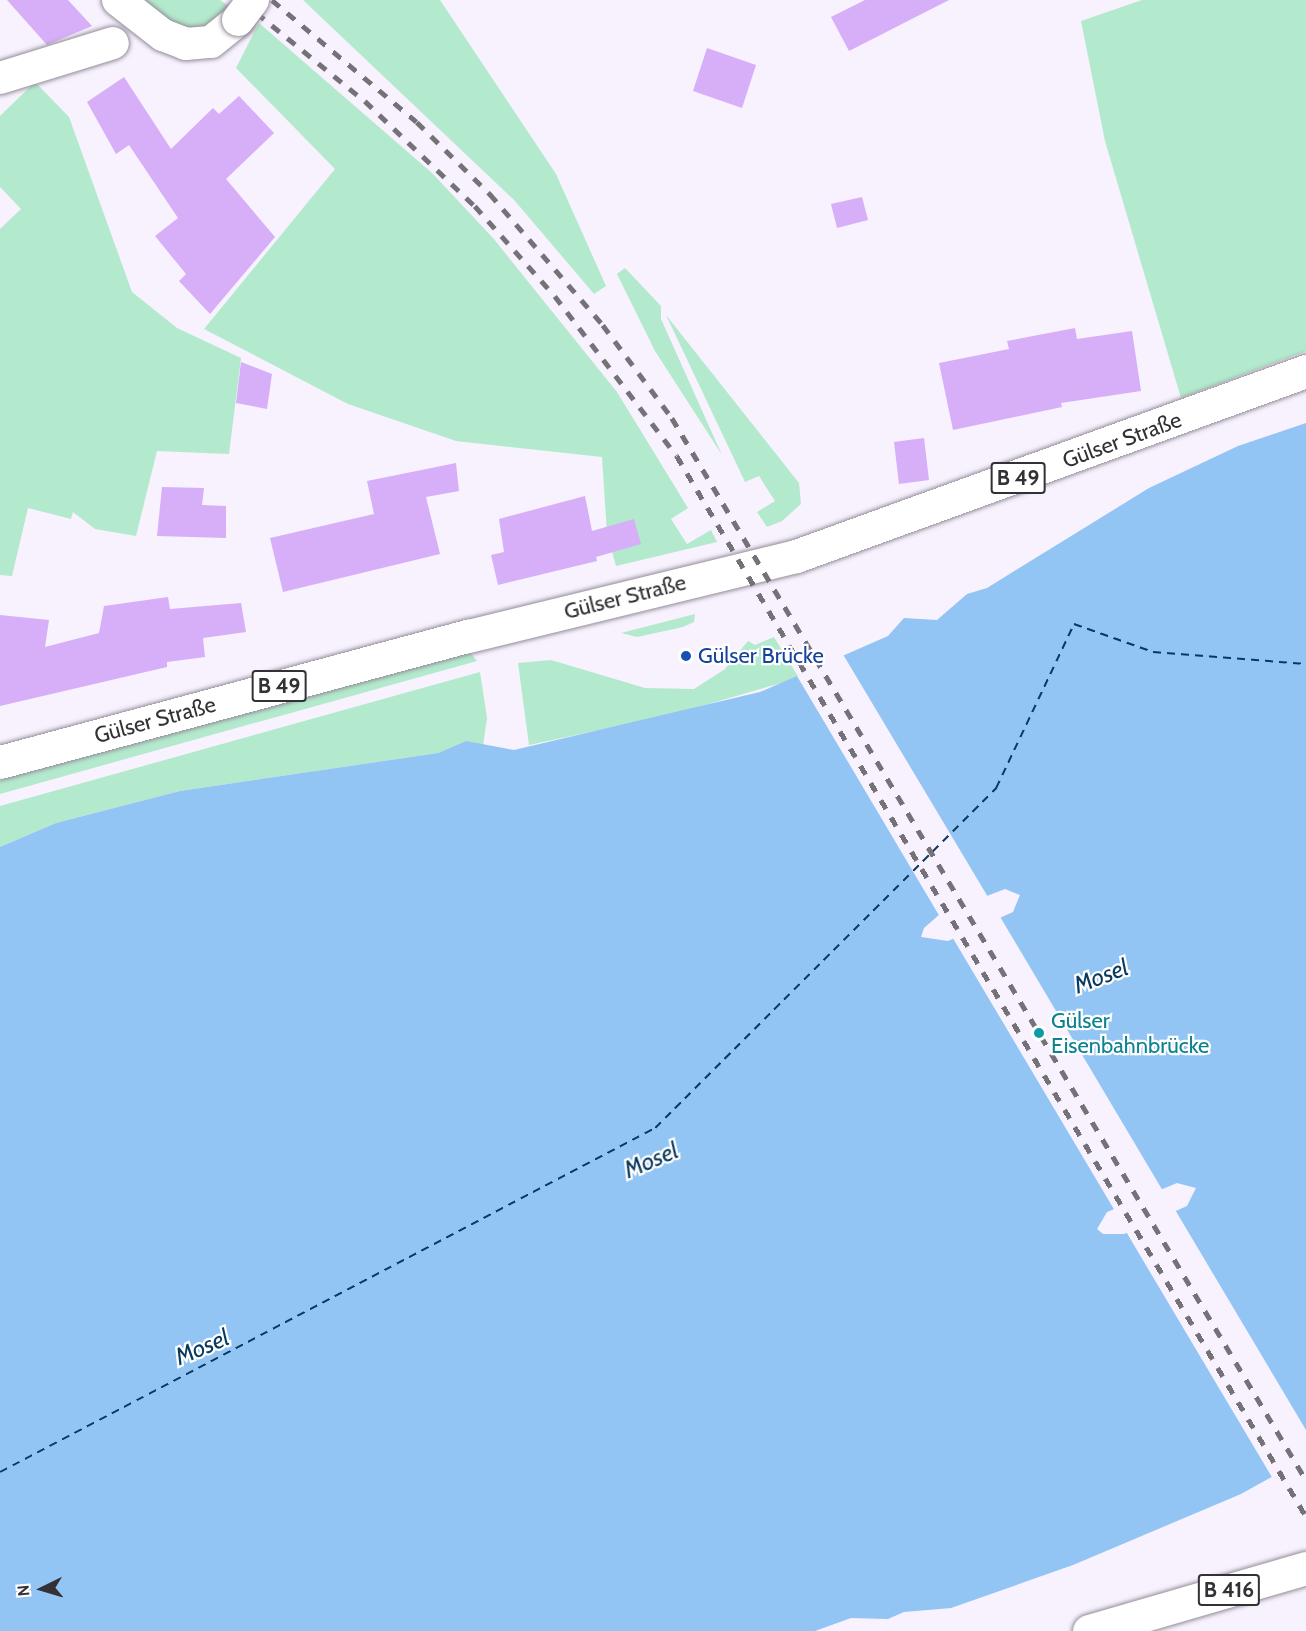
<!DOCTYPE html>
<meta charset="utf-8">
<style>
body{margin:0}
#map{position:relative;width:1306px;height:1631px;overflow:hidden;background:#f8f1fe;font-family:Cabin,sans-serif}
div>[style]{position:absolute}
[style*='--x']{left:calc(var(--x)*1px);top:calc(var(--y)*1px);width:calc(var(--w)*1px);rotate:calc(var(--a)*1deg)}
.green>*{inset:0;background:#b3eacd}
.water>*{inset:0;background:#92c4f4}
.pier>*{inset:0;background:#f8f1fe}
.ferry>*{height:1.5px;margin-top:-0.75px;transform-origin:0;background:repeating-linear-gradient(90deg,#08395f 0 8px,transparent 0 14px)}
.building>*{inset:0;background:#d6aff8}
.roads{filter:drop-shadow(0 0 2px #938d98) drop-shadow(0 0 2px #938d98)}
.minor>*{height:32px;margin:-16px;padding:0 16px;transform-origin:16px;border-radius:16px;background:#fff}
.primary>*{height:33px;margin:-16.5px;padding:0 16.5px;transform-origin:16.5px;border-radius:16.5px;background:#fff}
.rail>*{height:4.5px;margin-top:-2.25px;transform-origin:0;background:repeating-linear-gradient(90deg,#747177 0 10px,transparent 0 20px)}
.bridges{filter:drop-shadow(0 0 2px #938d98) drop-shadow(0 0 2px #938d98)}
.minor-bridge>*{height:32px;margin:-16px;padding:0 16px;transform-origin:16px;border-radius:16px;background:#fff}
.dots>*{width:16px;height:16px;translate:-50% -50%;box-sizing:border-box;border:3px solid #fff;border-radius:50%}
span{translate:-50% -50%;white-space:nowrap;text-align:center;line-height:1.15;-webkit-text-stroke:4.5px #fff;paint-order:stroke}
.shield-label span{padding:2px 4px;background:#fff;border:2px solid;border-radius:4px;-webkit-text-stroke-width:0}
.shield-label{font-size:21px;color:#333135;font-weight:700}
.street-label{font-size:22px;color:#333135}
.transit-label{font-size:22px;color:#164399}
.left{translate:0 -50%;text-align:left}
.culture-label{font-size:22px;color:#0d838f}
.water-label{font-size:24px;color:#08395f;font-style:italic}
.north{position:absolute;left:12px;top:1559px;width:60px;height:60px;-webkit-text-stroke:4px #fff;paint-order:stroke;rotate:265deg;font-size:16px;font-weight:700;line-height:24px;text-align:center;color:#333135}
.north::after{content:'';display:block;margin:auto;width:21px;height:27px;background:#333135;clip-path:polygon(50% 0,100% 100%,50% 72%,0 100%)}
</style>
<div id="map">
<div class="green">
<i style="clip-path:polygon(137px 0,220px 0,230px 7px,213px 27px,188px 34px)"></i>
<i style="clip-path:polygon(303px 0,440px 0,556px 174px,606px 286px,594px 294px,515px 201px)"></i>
<i style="clip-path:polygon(1142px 0,1306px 0,1306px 351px,1181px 398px,1105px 141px,1081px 21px)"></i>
<i style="clip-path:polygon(259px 23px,432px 173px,493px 238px,617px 392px,688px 508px,671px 519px,687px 544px,711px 530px,717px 542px,616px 566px,607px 534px,602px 457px,456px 441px,348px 404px,204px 329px,335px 169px,236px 68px)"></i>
<i style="clip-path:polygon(35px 82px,69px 117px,132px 292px,177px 328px,241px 358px,229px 454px,157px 451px,136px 536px,95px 529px,73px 512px,71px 519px,28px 508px,12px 576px,0 575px,0 229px,21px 209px,0 187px,0 116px)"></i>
<i style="clip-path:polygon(625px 268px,661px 306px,661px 319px,722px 455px,655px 351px,617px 274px)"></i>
<i style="clip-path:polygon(666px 315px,799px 483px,801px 504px,782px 521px,767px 527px,757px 512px,775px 501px,759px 476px,745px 482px)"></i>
<i style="clip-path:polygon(695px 614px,694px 622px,683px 627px,637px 637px,621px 633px)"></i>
<i style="clip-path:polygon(774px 637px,799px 678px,670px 715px,529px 745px,518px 663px,551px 660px,645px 688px,694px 689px,725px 669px,748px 641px,755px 645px)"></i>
<i style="clip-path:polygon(470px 652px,477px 661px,0 794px,0 777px)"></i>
<i style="clip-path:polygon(480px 672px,487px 718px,483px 746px,466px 741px,438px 753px,180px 791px,56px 823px,0 847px,0 806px)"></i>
</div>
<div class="water">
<i style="clip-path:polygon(evenodd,1306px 423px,1306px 1458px,1241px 1494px,1073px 1565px,951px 1608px,904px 1612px,888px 1619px,851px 1618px,815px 1631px,0 1631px,0 847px,56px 823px,180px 791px,438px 753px,466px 741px,514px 750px,760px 692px,888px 636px,904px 618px,937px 620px,967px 594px,987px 588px,1149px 488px,1238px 446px,1306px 423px,1005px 889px,1020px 895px,1013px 912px,948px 941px,921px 937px,924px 928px,940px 914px,1005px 889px,1306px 423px,1177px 1183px,1196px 1188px,1187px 1206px,1124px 1234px,1103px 1234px,1097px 1229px,1107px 1212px,1177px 1183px)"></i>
</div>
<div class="pier">
<i style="clip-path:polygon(841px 651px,988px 897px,940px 917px,797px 676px)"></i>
<i style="clip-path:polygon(999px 915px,1163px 1191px,1115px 1211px,951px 935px)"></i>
<i style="clip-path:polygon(1174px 1208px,1306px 1430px,1306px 1461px,1273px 1479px,1125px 1230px)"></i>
</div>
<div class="ferry">
<i style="--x:0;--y:1472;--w:740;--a:-27.71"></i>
<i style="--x:655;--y:1128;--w:482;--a:-44.9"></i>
<i style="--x:996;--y:788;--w:182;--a:-64.6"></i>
<i style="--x:1074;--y:624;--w:84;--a:19.5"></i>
<i style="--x:1153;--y:652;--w:153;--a:4.5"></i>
</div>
<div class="building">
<i style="clip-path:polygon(7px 0,68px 0,92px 26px,47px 45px)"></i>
<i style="clip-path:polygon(865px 0,949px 0,849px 51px,831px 17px)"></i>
<i style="clip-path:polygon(707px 48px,756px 65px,742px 108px,693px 91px)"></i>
<i style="clip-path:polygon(124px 77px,171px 149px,213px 108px,219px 114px,239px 96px,274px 133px,226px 179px,275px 237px,210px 314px,179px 281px,186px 274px,155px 236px,178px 218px,129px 145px,116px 154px,87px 102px)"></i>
<i style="clip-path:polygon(862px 197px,868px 220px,837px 228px,831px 204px)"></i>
<i style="clip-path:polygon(1075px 328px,1077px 339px,1132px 331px,1141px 391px,1061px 403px,1062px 407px,953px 430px,939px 363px,1009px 349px,1007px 341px)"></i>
<i style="clip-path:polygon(241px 362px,272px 374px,267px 409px,236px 403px)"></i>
<i style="clip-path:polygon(924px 438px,929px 480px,899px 484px,894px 442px)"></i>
<i style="clip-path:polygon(456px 463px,459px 491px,426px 497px,440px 554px,283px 592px,270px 538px,374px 514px,367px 481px)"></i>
<i style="clip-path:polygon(162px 487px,204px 488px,202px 505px,226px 506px,226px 538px,157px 536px)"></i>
<i style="clip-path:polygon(585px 496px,592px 531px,634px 519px,641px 544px,596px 557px,597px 561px,498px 585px,491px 555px,504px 552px,499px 519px)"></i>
<i style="clip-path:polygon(168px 597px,170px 609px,241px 603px,246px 632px,203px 638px,205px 657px,167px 662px,167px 667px,0 706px,0 615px,49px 620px,45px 647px,99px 633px,104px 606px)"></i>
</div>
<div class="roads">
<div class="minor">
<i style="--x:118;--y:0;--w:57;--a:37.9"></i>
<i style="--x:163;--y:35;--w:25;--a:21"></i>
<i style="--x:186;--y:44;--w:25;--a:-5"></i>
<i style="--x:211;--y:42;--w:35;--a:-39"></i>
<i style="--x:0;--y:78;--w:118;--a:-17.2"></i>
</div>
<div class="primary">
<i style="--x:0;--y:762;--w:485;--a:-15.1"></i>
<i style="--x:468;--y:636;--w:338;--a:-13.7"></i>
<i style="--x:796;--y:556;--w:543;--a:-19.94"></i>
<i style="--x:1089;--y:1631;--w:226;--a:-16.2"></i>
</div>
</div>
<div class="rail">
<i style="--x:241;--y:0;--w:160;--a:39.2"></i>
<i style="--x:365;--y:101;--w:152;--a:43.7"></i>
<i style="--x:475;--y:206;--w:120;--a:48.4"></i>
<i style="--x:555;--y:296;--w:201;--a:52.7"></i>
<i style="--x:677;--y:456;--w:1233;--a:59.32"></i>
<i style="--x:272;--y:0;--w:189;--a:40.1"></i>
<i style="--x:417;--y:122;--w:103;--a:44.6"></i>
<i style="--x:490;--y:194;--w:173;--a:49.2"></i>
<i style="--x:603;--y:325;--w:116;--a:53.4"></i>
<i style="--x:672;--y:418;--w:1237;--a:59.16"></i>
</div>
<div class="bridges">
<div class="minor-bridge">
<i style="--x:238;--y:20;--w:25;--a:-53"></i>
</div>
</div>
<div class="dots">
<i style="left:686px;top:656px;background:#1a4fb4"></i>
<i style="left:1039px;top:1033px;background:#0f9aa8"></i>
</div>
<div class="shield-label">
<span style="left:1018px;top:478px">B 49</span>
<span style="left:279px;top:686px">B 49</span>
<span style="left:1229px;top:1590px">B 416</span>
</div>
<div class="street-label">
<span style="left:1122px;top:440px;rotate:-20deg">Gülser Straße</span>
<span style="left:625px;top:597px;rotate:-14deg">Gülser Straße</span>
<span style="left:155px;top:720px;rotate:-15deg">Gülser Straße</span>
</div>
<div class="transit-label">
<span class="left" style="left:698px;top:656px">Gülser Brücke</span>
</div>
<div class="culture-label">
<span class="left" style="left:1051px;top:1033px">Gülser<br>Eisenbahnbrücke</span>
</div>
<div class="water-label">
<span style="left:1101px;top:976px;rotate:-21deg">Mosel</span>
<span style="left:651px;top:1160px;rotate:-23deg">Mosel</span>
<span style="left:202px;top:1347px;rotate:-23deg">Mosel</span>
</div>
<div class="north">N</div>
</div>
